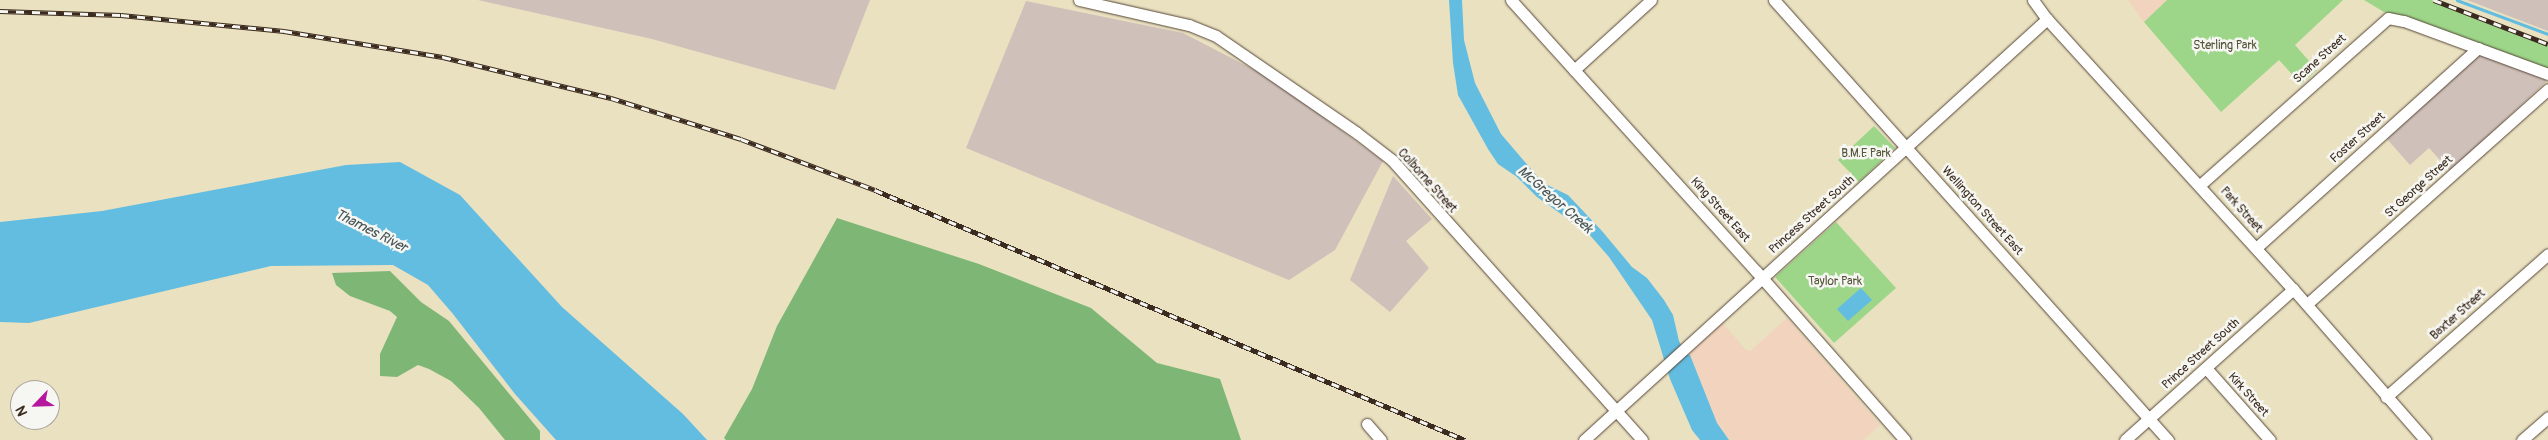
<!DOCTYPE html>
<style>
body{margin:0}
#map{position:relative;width:2548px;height:440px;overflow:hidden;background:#eae1c1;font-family:Pangolin,sans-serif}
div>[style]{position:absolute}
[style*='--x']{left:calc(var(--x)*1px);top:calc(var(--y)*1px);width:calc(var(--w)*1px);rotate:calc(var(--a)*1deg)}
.built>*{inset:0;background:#f2d4be}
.industrial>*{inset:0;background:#cfc0ba}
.green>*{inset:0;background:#9dd689}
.forest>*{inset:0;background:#7eb775}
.water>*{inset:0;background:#63bde1}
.stream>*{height:2.5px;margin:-1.25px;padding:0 1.25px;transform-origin:1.25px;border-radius:1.25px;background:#63bde1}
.roads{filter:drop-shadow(0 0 1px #554536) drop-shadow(0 0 1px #554536)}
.minor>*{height:11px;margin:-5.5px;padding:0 5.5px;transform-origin:5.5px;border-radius:5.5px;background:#fff}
.rail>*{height:4.5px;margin-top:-2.25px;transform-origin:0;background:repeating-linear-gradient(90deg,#f6f6f2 0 8px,#3b2a1e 0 16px);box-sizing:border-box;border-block:1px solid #3b2a1e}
span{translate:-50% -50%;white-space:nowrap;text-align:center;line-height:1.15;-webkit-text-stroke:5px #f6f6f2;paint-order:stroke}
.park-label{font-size:12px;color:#545539}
.street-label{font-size:12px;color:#3b2a1e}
.water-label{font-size:14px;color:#475658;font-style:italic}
.north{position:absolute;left:10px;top:380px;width:50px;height:50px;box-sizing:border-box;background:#f6f6f2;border:1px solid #aba49d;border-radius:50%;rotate:246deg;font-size:14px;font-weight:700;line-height:20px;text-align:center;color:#3b2a1e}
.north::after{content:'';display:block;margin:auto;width:18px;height:22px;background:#b5179e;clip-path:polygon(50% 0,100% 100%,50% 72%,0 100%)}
</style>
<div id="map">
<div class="built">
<i style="clip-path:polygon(2128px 0,2167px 0,2144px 22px)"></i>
<i style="clip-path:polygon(1787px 318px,1880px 425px,1863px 440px,1729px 440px,1717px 423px,1694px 365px,1690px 355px,1686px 354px,1721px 321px,1745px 349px,1750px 351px)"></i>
</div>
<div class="industrial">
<i style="clip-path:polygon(478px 0,870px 0,835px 90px,652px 39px)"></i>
<i style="clip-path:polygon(2467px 0,2548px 0,2548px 31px)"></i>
<i style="clip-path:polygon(1026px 1px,1183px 33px,1270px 78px,1383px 161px,1335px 250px,1289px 280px,966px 148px)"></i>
<i style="clip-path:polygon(2481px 54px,2546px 77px,2546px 82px,2450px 171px,2429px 148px,2410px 165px,2387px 139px)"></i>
<i style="clip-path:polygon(1393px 176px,1432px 219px,1406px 241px,1429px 268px,1390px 312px,1350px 280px)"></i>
</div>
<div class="green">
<i style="clip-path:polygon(2167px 0,2343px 0,2295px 45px,2317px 70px,2301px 84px,2279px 60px,2221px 112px,2144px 22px)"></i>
<i style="clip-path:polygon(2364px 0,2431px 0,2548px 45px,2548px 71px,2384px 12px)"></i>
<i style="clip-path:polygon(1874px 126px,1895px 148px,1859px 182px,1838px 160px)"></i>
<i style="clip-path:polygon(1836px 222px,1896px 288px,1834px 343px,1775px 277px)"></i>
</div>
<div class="forest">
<i style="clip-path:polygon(837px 218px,979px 264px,1091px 308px,1157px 363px,1220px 379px,1241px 440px,726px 440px,724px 438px,752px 389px,777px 326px)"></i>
<i style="clip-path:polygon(390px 271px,421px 302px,449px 321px,540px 431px,540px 440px,505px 440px,479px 408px,451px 381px,429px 369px,418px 365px,397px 377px,380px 376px,380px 354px,397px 317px,390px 311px,350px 296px,336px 285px,332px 273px)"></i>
</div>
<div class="water">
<i style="clip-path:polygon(1449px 0,1462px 0,1464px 40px,1475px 83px,1501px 134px,1543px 183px,1568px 195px,1602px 231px,1632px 267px,1647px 278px,1664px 300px,1673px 315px,1679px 341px,1686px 354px,1690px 355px,1717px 423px,1729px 440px,1700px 440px,1692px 430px,1670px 379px,1652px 320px,1609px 257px,1588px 233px,1537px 197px,1517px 177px,1498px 164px,1488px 149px,1458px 95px,1453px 63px)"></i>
<i style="clip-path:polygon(400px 162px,460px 195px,562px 307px,683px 414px,707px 440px,556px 440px,515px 394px,453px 314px,428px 285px,393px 265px,271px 266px,29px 323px,0 322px,0 222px,102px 211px,346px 165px)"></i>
<i style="clip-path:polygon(1861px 288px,1872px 300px,1848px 321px,1837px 309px)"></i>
</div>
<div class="stream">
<i style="--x:2457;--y:0;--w:97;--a:20.5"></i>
</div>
<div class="roads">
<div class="minor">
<i style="--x:1079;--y:0;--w:113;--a:12.8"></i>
<i style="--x:1189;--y:25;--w:29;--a:22"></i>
<i style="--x:1216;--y:36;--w:171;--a:34.5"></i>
<i style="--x:1357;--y:133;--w:44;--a:37.6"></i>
<i style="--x:1392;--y:160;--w:375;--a:48.2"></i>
<i style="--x:1511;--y:0;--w:365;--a:47.9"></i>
<i style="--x:1756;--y:271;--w:225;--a:48.6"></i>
<i style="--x:1774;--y:0;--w:591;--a:48.16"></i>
<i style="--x:2033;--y:0;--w:24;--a:54"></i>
<i style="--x:2047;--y:19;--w:365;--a:47.7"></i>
<i style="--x:2293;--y:289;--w:201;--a:48.8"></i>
<i style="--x:1574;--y:70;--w:104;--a:-42.3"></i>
<i style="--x:2200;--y:185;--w:251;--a:-41.6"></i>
<i style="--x:2388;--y:18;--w:16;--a:11"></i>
<i style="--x:2404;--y:21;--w:153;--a:20.2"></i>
<i style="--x:2256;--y:248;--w:299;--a:-42"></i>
<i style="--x:2307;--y:304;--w:323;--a:-41.7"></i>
<i style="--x:2206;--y:368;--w:96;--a:48.4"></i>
<i style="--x:2386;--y:397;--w:216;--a:-41.4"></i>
<i style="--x:1367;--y:424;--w:21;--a:49"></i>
<i style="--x:1584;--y:440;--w:626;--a:-42.28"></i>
<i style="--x:2125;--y:440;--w:226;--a:-41.9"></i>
<i style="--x:2522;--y:440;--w:35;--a:-41"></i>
</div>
</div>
<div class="rail">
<i style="--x:2434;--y:0;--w:122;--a:21.1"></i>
<i style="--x:0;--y:11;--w:121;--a:1.9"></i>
<i style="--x:121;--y:15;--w:164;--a:5.6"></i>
<i style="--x:284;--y:31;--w:161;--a:9.3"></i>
<i style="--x:443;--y:57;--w:173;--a:13.7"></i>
<i style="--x:611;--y:98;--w:136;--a:17.5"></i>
<i style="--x:741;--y:139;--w:143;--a:20.8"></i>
<i style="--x:875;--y:190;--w:641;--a:22.96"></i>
</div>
<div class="park-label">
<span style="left:2225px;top:46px">Sterling Park</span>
<span style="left:1866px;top:154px">B.M.E Park</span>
<span style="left:1835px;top:282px">Taylor Park</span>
</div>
<div class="street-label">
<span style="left:2320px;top:59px;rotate:-42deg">Scane Street</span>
<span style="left:2358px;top:138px;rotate:-42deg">Foster Street</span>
<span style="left:1427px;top:181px;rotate:48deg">Colborne Street</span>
<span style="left:2419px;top:187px;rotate:-42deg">St George Street</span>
<span style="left:1720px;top:210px;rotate:48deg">King Street East</span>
<span style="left:2241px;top:210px;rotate:48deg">Park Street</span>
<span style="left:1982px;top:211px;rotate:48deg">Wellington Street East</span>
<span style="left:1812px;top:215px;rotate:-42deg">Princess Street South</span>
<span style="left:2458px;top:315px;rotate:-42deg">Baxter Street</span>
<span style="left:2201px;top:354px;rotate:-42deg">Prince Street South</span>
<span style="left:2248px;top:395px;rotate:48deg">Kirk Street</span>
</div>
<div class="water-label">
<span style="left:1555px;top:200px;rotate:41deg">McGregor Creek</span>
<span style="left:371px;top:231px;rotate:27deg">Thames River</span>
</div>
<div class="north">N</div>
</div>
